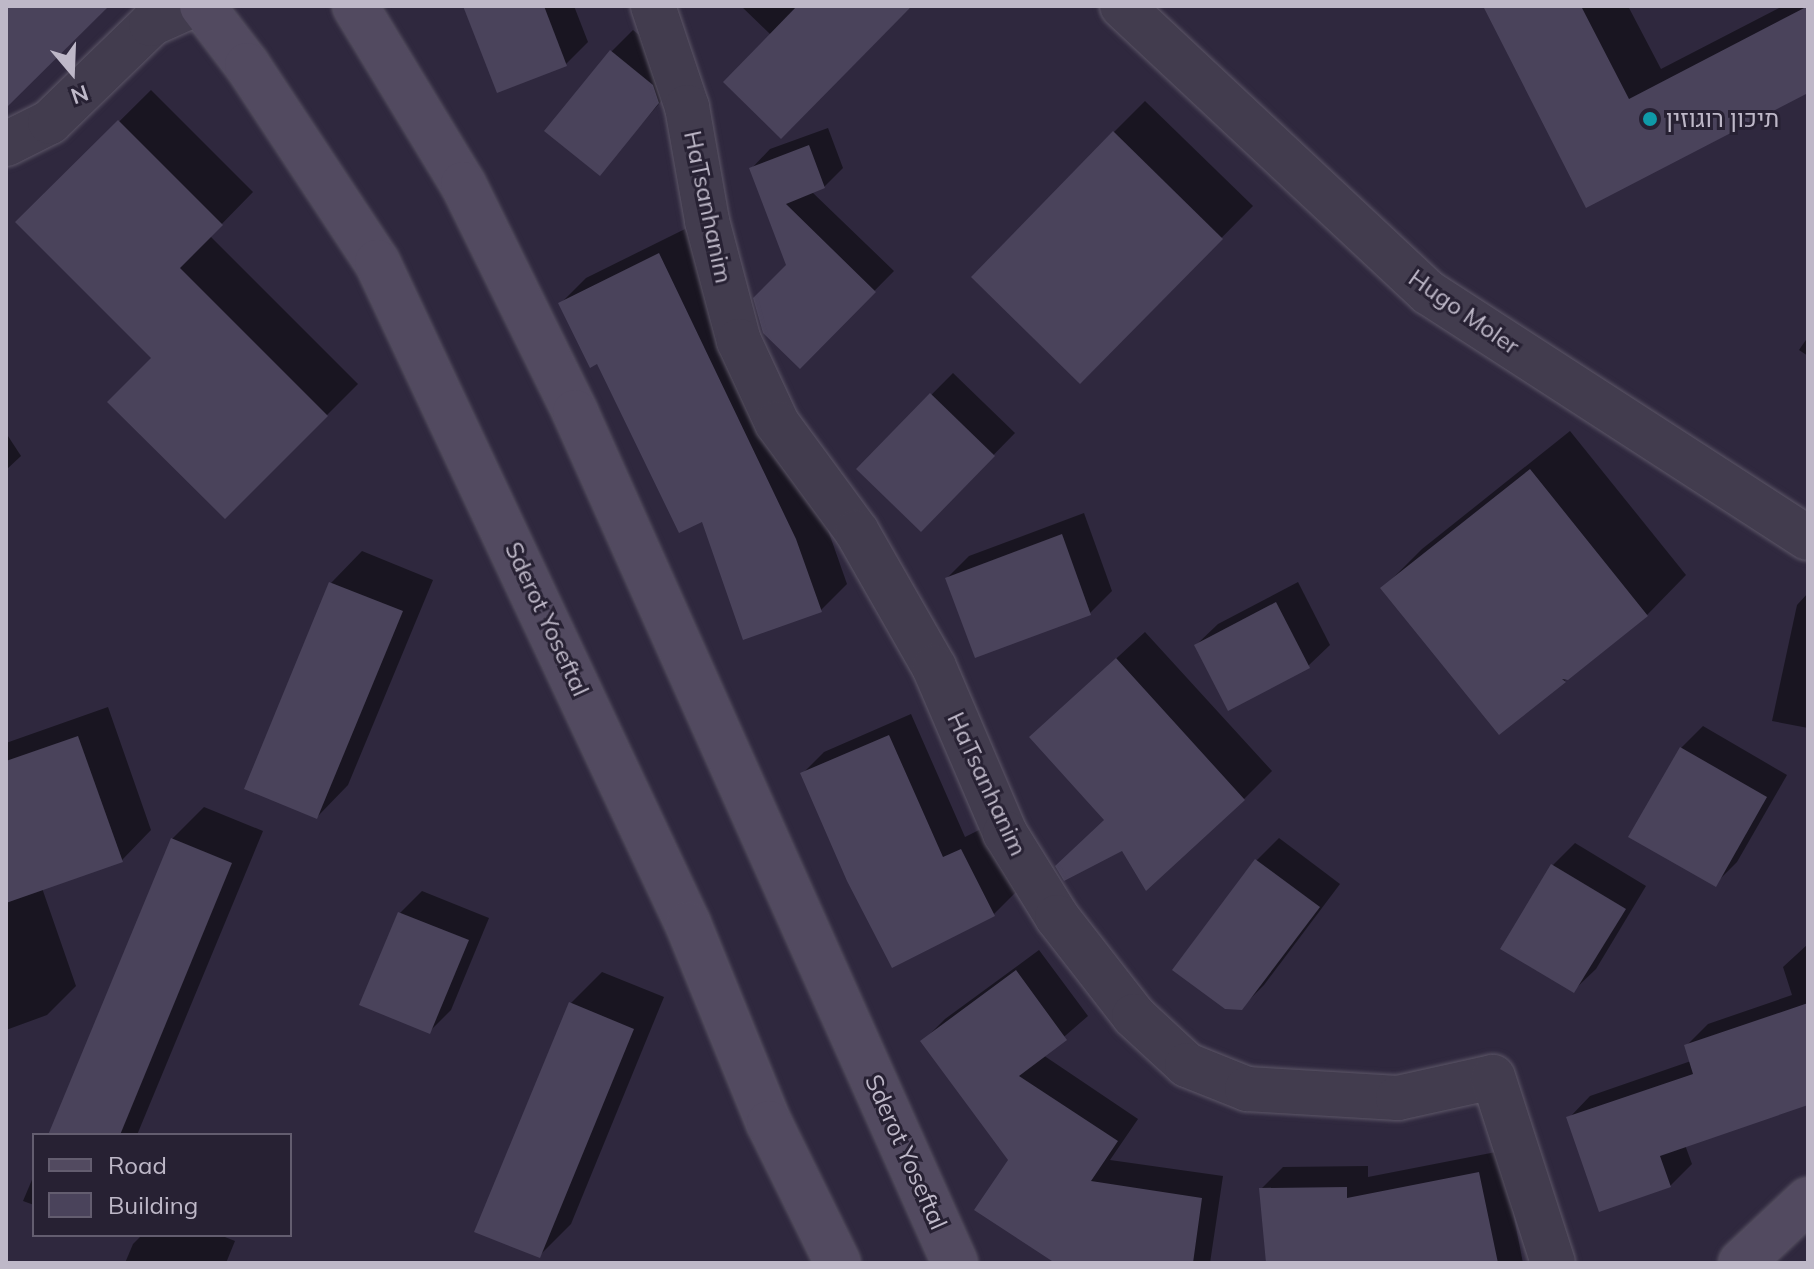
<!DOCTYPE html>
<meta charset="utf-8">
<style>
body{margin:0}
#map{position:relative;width:1814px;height:1269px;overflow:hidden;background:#2f283e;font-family:Mulish,Heebo,sans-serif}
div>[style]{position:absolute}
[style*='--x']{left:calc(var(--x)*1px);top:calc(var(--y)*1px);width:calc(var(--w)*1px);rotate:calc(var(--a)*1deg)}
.shadow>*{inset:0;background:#0007}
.building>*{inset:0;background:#4a435b}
.roads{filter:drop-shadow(0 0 2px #5d5768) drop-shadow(0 0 2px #5d5768)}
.street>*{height:44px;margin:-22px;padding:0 22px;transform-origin:22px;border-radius:22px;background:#423c4e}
.secondary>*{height:44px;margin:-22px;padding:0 22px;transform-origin:22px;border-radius:22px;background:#524a60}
.dots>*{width:22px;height:22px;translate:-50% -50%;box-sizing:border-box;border:4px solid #272133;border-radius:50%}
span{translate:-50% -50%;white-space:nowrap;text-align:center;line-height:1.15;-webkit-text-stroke:6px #272133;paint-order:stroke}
.poi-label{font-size:24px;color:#beb8c8}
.left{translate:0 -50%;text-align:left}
.street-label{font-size:24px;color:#beb8c8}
.frame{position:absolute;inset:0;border:8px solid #beb8c8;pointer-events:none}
.legend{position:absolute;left:32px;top:1133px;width:260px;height:104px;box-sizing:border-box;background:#272133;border:2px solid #635d6f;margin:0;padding:10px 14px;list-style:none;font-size:24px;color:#beb8c8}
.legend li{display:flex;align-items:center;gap:16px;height:40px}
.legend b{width:40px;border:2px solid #635d6f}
.north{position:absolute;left:32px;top:32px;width:80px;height:80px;-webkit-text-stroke:6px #272133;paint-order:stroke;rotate:161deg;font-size:22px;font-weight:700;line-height:32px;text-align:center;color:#beb8c8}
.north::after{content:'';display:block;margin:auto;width:28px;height:36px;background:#beb8c8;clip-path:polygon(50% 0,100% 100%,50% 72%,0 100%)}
</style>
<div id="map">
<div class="shadow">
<i style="clip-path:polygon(466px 6px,574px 6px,588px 42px,566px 64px)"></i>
<i style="clip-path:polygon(741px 6px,912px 6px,781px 136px,771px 35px)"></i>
<i style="clip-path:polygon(1484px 6px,1628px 6px,1661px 69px,1783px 6px,1808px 6px,1808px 91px,1587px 206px)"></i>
<i style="clip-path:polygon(633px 30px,674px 63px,680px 79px,600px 173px,611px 52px)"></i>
<i style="clip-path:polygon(151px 90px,253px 192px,210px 236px,358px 384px,225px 517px,154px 358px,18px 222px)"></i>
<i style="clip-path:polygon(1145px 101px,1253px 206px,1080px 381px,1114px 132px)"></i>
<i style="clip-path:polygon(828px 128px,843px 168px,824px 187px,812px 192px,894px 271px,800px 366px,788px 266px,751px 169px,770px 149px)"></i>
<i style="clip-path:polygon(685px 229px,822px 513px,847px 584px,821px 610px,703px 519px,560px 304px,586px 278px)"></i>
<i style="clip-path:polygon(1808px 337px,1808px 356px,1799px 350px)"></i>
<i style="clip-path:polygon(953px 373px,1015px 433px,921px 529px,858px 469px)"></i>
<i style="clip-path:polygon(1570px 431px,1686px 575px,1647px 615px,1499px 733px,1383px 588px,1422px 549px)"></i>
<i style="clip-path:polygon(6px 433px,21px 456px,6px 470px)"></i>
<i style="clip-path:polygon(1084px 513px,1112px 591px,1090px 613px,947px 578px,969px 556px)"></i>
<i style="clip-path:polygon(362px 551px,433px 580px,348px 785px,317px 817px,331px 583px)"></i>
<i style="clip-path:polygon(1298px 582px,1330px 645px,1308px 666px,1196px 645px,1218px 624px)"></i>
<i style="clip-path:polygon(1808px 593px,1808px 728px,1772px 721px,1797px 605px)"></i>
<i style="clip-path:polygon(1145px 632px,1272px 771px,1244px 799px,1122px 849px,1106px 819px,1031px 737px)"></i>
<i style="clip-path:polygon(108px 707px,151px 830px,122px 860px,42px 888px,76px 986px,47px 1015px,6px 1030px,6px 743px)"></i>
<i style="clip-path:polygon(911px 714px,965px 837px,983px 828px,1016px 892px,994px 914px,802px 774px,824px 752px)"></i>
<i style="clip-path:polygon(1703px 726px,1787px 775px,1737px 862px,1715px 884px,1681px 748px)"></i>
<i style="clip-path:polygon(204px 807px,263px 831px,137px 1135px,51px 1135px,172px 839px)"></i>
<i style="clip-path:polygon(1279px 838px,1340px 884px,1264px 985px,1241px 1008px,1175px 969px,1257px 860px)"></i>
<i style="clip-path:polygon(1575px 843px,1646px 886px,1596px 969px,1574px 990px,1553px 865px)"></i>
<i style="clip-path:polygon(422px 891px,489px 918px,451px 1010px,429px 1032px,400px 913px)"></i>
<i style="clip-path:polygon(1808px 944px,1808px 1063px,1685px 1145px,1692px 1164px,1670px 1186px,1569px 1118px,1590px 1096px,1691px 1061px,1686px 1046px,1708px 1024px,1792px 995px,1783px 967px)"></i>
<i style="clip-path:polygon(1039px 950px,1088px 1016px,1043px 1055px,1138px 1119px,1110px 1160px,1223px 1176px,1210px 1263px,1058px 1263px,1011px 1160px,923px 1041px,945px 1019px)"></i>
<i style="clip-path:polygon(602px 972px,664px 997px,571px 1224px,539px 1256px,570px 1004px)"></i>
<i style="clip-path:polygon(1501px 1151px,1523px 1263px,1268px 1263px,1261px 1189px,1283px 1167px,1368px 1166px,1368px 1177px)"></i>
<i style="clip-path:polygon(34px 1175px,34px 1205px,23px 1201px)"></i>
<i style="clip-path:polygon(142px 1235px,220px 1235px,235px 1241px,226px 1263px,125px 1263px,133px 1244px)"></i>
</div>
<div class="building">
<i style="clip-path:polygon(6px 6px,109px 6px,6px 108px)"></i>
<i style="clip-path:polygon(463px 6px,544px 6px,567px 66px,497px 93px)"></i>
<i style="clip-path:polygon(797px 6px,912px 6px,781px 139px,723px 82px)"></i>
<i style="clip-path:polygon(1483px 6px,1581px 6px,1629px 99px,1808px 6px,1808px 93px,1586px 208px)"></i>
<i style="clip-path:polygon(610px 50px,653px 85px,659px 103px,600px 176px,544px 131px)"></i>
<i style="clip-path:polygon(118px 120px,223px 225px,180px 268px,328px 416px,225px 519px,107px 402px,151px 358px,15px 222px)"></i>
<i style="clip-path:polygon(1113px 131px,1223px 239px,1080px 384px,971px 277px)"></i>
<i style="clip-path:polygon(809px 145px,825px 188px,786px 204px,876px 292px,800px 369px,763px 333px,753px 298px,786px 265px,749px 168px)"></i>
<i style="clip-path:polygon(659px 253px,796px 539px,822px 612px,743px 640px,702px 522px,679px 533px,597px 364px,590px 368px,558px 303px)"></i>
<i style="clip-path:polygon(930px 393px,995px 456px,921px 532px,856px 469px)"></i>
<i style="clip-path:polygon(1530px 469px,1648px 616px,1568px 680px,1562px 679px,1566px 682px,1499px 735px,1380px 588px)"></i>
<i style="clip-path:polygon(1062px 534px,1091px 615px,975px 658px,945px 578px)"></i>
<i style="clip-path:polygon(329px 582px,403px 611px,317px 819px,244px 789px)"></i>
<i style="clip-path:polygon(1276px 602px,1310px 668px,1228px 711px,1194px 645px)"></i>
<i style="clip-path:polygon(1116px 658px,1245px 800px,1146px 891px,1122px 851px,1064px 881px,1055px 866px,1104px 820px,1029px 737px)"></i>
<i style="clip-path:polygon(889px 735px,943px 857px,961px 849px,995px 916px,892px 968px,847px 881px,800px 773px)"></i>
<i style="clip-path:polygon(78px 736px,123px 862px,6px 903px,6px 761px)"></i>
<i style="clip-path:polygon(1680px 747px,1767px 797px,1716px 887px,1628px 837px)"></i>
<i style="clip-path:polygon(171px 838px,232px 863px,120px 1135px,48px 1135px)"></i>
<i style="clip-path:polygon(1255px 859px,1320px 907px,1242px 1010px,1225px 1009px,1172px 970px)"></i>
<i style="clip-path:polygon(1551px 864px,1626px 909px,1574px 993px,1500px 949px)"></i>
<i style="clip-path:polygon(398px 912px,469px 940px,430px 1034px,359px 1005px)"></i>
<i style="clip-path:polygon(1016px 970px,1067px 1040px,1019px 1076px,1118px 1141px,1091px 1181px,1202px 1198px,1193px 1263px,1055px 1263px,974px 1210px,1008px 1160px,920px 1041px)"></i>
<i style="clip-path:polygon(569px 1002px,634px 1029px,540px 1258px,474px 1232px)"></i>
<i style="clip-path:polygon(1808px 1003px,1808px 1105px,1660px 1156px,1671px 1187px,1599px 1212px,1566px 1117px,1693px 1074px,1684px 1045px)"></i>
<i style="clip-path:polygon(1479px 1172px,1498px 1263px,1266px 1263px,1259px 1188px,1347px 1187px,1347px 1198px)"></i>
</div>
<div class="roads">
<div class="street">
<i style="--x:653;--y:6;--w:107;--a:71.4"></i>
<i style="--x:687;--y:107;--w:116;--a:80"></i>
<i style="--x:707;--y:221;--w:124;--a:75.1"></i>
<i style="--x:739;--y:341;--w:90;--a:65.1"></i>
<i style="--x:777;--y:423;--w:135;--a:53.7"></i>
<i style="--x:857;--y:532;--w:155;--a:60.3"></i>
<i style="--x:934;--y:667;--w:181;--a:66.8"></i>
<i style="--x:1005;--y:833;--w:99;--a:58.2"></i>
<i style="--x:1057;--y:917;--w:125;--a:52.1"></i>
<i style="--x:1134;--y:1016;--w:72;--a:42.8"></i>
<i style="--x:1187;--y:1065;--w:65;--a:21.8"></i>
<i style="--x:1247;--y:1089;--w:151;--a:3.4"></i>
<i style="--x:1398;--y:1098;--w:97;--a:-12.5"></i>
<i style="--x:1493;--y:1077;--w:195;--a:72.1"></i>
<i style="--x:1122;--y:6;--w:420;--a:43.1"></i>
<i style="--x:1429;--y:293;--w:451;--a:32.9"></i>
<i style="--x:6;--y:144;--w:49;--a:-26.6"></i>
<i style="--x:50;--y:122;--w:141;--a:-44.1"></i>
<i style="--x:151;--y:24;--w:44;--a:-24.2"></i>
</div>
<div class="secondary">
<i style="--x:202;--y:6;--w:74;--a:52.7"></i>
<i style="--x:247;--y:65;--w:236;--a:56.6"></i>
<i style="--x:377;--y:262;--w:731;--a:64.84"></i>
<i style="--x:688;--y:924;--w:215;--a:67.9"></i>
<i style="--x:769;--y:1123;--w:156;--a:63.8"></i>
<i style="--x:355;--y:6;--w:208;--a:58.8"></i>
<i style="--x:463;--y:184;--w:254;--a:63.8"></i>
<i style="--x:575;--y:412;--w:932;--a:65.94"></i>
<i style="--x:1741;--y:1263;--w:92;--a:-43.2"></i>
</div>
</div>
<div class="dots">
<i style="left:1650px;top:119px;background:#0f9aa8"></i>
</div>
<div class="poi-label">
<span class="left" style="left:1666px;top:119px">תיכון רוגוזין</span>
</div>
<div class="street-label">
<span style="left:708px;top:207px;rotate:78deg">HaTsanhanim</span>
<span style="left:1464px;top:312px;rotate:35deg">Hugo Moler</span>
<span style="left:547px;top:619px;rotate:65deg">Sderot Yoseftal</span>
<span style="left:987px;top:784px;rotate:65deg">HaTsanhanim</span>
<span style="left:906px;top:1152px;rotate:66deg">Sderot Yoseftal</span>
</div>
<div class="frame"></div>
<ul class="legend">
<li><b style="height:10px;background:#524a60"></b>Road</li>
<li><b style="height:22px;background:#4a435b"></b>Building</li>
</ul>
<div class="north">N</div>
</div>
